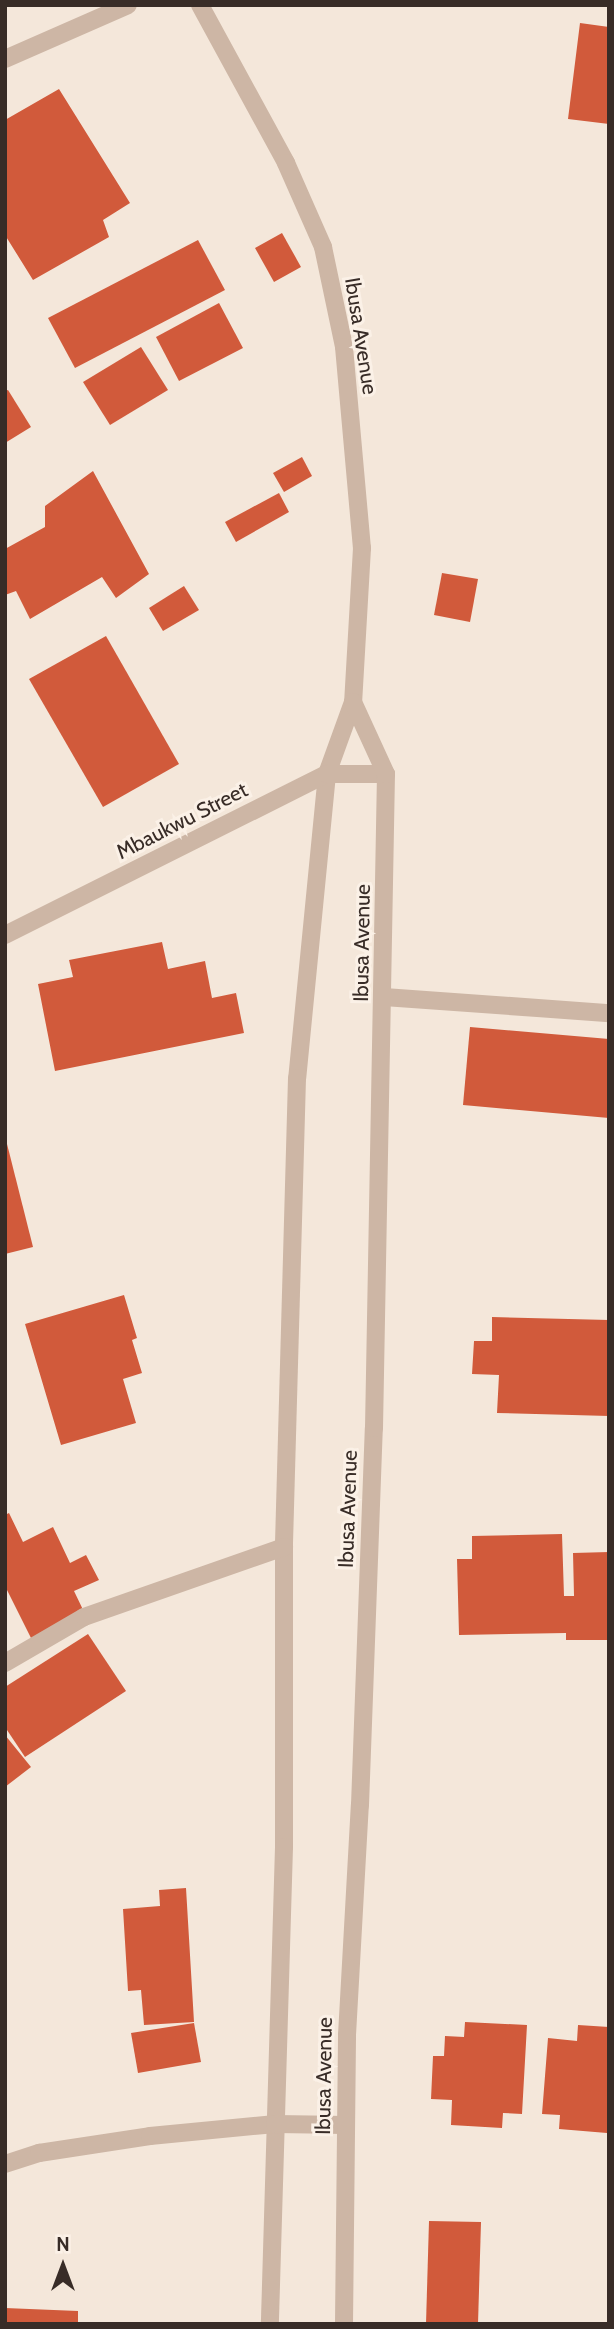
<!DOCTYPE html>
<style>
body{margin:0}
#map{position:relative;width:614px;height:2329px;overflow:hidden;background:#f4e7da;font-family:Cabin,sans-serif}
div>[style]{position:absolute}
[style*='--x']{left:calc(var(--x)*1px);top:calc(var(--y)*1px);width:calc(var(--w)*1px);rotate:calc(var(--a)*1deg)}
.building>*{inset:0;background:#d15a3b}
.minor>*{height:18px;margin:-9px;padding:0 9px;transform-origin:9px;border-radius:9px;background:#cdb6a5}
span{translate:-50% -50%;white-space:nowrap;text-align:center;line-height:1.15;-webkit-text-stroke:6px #fbf1e7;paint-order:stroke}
.street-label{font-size:21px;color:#382c27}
.frame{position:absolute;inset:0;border:7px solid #382c27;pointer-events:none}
.north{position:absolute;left:28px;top:2231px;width:70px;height:70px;-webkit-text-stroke:5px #fbf1e7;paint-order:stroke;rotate:0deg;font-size:19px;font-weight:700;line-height:28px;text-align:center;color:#382c27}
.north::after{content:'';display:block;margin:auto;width:24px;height:32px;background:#382c27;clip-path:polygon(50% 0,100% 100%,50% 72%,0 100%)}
</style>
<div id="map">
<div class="building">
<i style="clip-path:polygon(580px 23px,609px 27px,609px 124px,568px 119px)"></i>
<i style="clip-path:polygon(59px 89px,130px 203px,103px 220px,109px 237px,33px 280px,5px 235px,5px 120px)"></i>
<i style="clip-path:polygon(282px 233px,301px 267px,274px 282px,255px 248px)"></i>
<i style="clip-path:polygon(198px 240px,225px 290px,75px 368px,48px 318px)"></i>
<i style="clip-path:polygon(219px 303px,243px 348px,179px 381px,156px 337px)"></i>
<i style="clip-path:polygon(141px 347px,168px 390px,110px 425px,83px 382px)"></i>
<i style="clip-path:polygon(8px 390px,31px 427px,5px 443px,5px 391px)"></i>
<i style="clip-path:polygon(302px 457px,312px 476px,284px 492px,273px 473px)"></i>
<i style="clip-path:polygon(93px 471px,149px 574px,116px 598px,102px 577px,30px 619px,16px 591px,5px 595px,5px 549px,45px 527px,45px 506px)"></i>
<i style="clip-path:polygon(279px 493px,289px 512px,236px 542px,225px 522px)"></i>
<i style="clip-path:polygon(442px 573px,478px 579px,470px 622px,434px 615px)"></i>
<i style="clip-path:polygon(184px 586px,199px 610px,163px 631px,149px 608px)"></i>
<i style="clip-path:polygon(106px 636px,179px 764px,103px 807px,29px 679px)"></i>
<i style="clip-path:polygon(162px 942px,168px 969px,205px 961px,212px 998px,236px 993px,244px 1033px,55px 1071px,38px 984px,73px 977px,69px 960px)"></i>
<i style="clip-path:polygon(470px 1027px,609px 1039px,609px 1118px,463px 1105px)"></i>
<i style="clip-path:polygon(5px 1136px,33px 1247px,5px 1254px)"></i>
<i style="clip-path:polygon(124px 1295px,137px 1338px,132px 1340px,142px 1373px,123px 1379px,136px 1423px,61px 1445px,25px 1324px)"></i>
<i style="clip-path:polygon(492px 1317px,609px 1320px,609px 1416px,497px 1413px,499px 1375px,472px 1374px,474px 1341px,492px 1341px)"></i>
<i style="clip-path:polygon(9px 1513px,23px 1542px,53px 1527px,70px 1563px,86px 1555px,99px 1580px,74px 1591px,86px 1616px,33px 1642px,5px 1586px,5px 1515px)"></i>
<i style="clip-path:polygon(562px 1534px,564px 1596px,574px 1596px,573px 1553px,609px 1552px,609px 1640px,566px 1640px,566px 1633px,459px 1635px,457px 1559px,472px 1559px,472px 1536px)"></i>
<i style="clip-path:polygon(88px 1634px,126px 1691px,25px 1757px,5px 1727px,5px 1687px)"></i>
<i style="clip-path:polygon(5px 1735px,31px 1767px,5px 1787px)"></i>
<i style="clip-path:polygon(186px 1888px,194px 2022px,144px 2025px,141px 1990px,128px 1991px,123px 1909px,160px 1906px,159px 1890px)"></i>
<i style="clip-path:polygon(465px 2022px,527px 2025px,522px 2114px,503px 2113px,502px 2128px,451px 2125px,452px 2100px,431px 2099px,433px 2056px,444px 2056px,445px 2036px,464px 2037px)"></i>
<i style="clip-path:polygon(194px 2023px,201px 2062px,138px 2073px,131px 2033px)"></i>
<i style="clip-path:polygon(578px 2025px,609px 2027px,607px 2133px,559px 2129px,560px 2115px,542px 2114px,548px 2038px,577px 2041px)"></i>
<i style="clip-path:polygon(429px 2221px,481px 2222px,478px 2324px,426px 2324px)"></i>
<i style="clip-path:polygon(5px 2308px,78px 2311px,78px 2324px,5px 2324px)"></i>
</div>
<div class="minor">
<i style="--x:200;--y:5;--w:180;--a:61.4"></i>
<i style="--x:286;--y:163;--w:92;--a:66.2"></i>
<i style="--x:323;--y:247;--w:102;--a:78.1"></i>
<i style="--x:344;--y:347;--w:202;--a:84.9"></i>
<i style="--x:362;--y:548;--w:154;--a:93.3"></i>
<i style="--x:353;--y:702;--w:77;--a:109.9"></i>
<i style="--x:327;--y:774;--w:305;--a:95.6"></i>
<i style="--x:297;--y:1078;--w:469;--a:91.6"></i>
<i style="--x:284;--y:1547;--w:300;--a:90"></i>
<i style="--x:284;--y:1847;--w:477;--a:91.7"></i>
<i style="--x:5;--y:59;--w:134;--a:-23.7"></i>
<i style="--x:5;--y:935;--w:360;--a:-26.6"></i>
<i style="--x:327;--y:774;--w:59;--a:0"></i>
<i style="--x:384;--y:997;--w:226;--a:4.1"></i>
<i style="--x:5;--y:1663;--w:91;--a:-30.2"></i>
<i style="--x:84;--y:1617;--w:212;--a:-19.3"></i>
<i style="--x:5;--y:2164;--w:36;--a:-18"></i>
<i style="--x:39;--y:2153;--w:112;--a:-8.7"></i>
<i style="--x:150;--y:2136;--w:126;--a:-5.5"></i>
<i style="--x:275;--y:2124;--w:71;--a:0.8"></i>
<i style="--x:344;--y:2324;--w:289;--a:-89.4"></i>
<i style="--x:347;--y:2035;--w:230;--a:-86.8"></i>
<i style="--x:360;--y:1805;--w:377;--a:-87.9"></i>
<i style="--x:374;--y:1428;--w:654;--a:-88.95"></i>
<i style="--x:386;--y:774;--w:79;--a:-114.6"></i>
</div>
<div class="street-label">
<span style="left:361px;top:336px;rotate:81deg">Ibusa Avenue</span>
<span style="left:182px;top:821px;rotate:-27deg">Mbaukwu Street</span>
<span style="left:362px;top:943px;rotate:-89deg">Ibusa Avenue</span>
<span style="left:348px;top:1509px;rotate:-88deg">Ibusa Avenue</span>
<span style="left:324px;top:2076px;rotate:-89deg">Ibusa Avenue</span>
</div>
<div class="frame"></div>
<div class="north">N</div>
</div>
